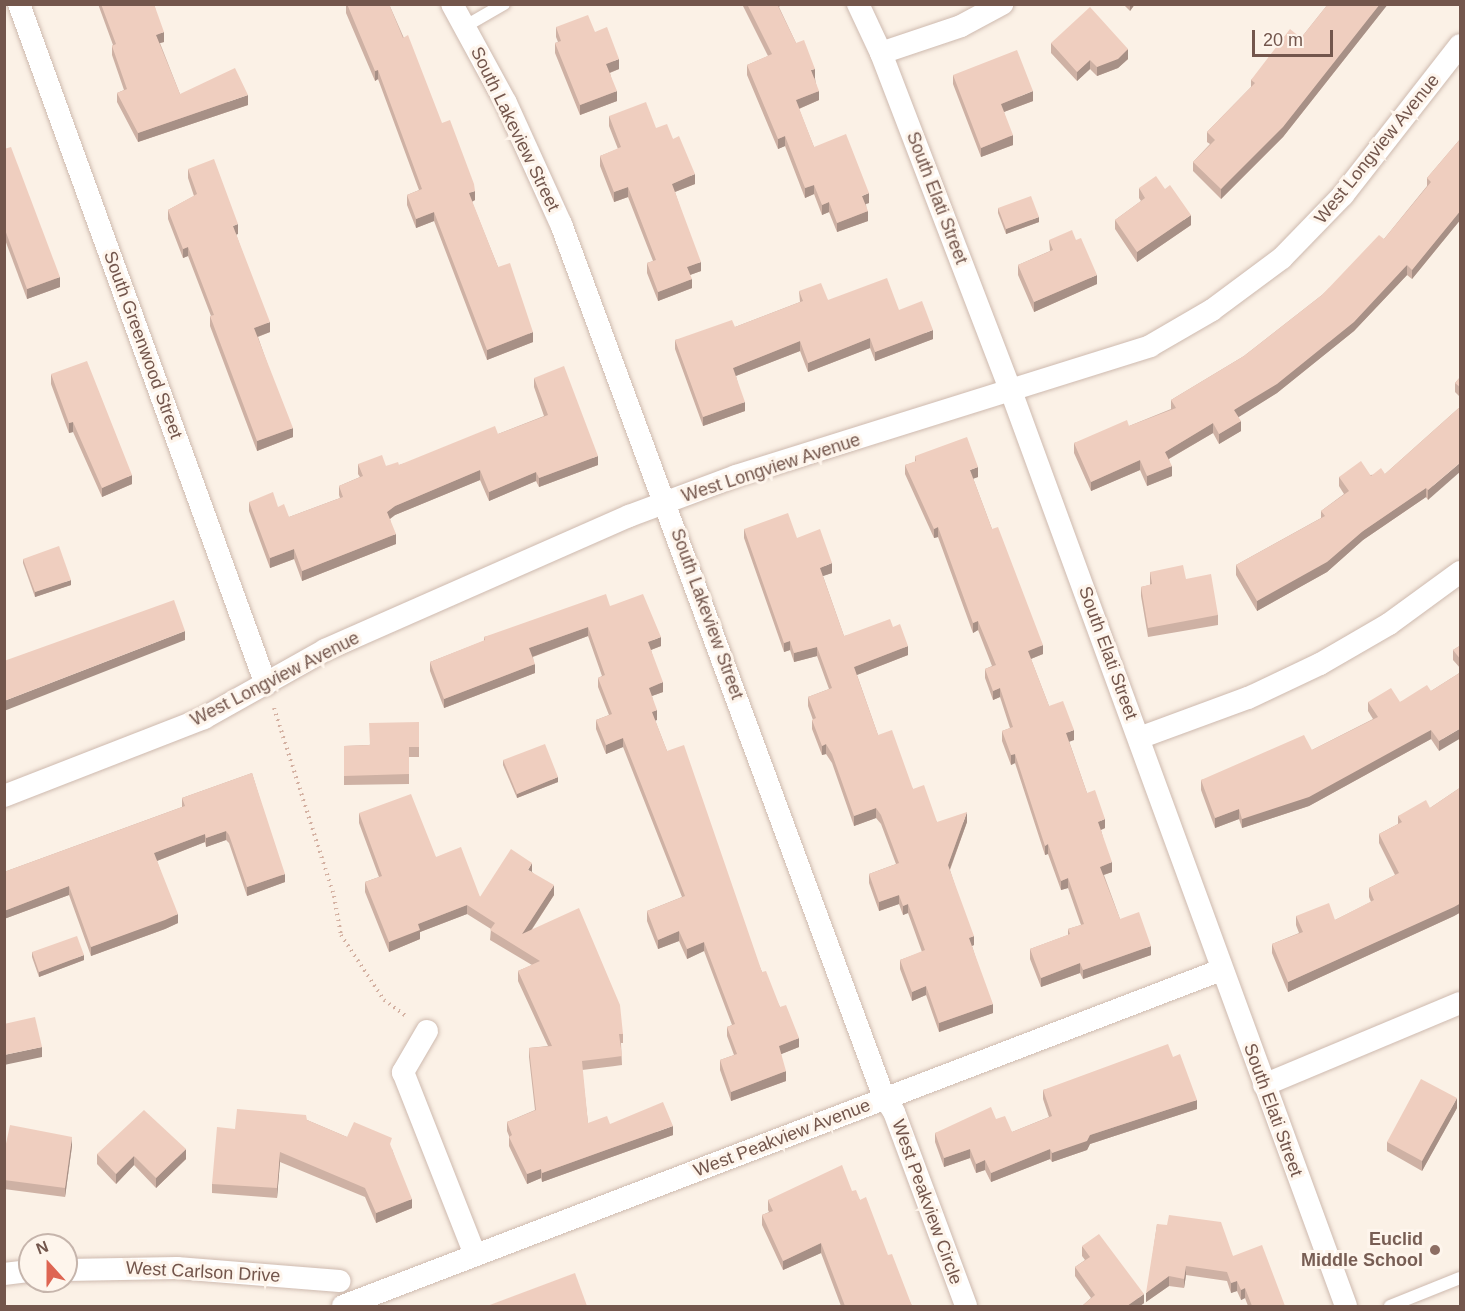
<!DOCTYPE html>
<style>
body{margin:0}
#map{position:relative;width:1465px;height:1311px;overflow:hidden;background:#fbf1e6;font-family:Arial,sans-serif}
div>[style]{position:absolute}
[style*='--x']{left:calc(var(--x)*1px);top:calc(var(--y)*1px);width:calc(var(--w)*1px);rotate:calc(var(--a)*1deg)}
.path>*{height:4px;margin-top:-2px;transform-origin:0;background:repeating-linear-gradient(90deg,#d4b1a2 0 1.5px,transparent 0 6px)}
.roads{filter:drop-shadow(0 0 2px #cebaaf) drop-shadow(0 0 2px #cebaaf)}
.lane>*{height:12px;margin:-6px;padding:0 6px;transform-origin:6px;border-radius:6px;background:#fff}
.street>*{height:22px;margin:-11px;padding:0 11px;transform-origin:11px;border-radius:11px;background:#fff}
.wall>*{inset:0;background:#ceb1a4}
.shaded-wall>*{inset:0;background:#a79086}
.building>*{inset:0;background:#efcebf}
.dots>*{width:16px;height:16px;translate:-50% -50%;box-sizing:border-box;border:3px solid #fef5ec;border-radius:50%}
span{translate:-50% -50%;white-space:nowrap;text-align:center;line-height:1.15;-webkit-text-stroke:6px #fef5ec;paint-order:stroke}
.street-label{font-size:18px;color:#73564c}
.education-label{font-size:18px;color:#785e54;font-weight:700}
.right{translate:-100% -50%;text-align:right}
.frame{position:absolute;inset:0;border:6px solid #73564c;pointer-events:none}
.north{position:absolute;left:18px;top:1233px;width:60px;height:60px;box-sizing:border-box;background:#fef5ec;border:2px solid #c6b5ac;border-radius:50%;rotate:339deg;font-size:16px;font-weight:700;line-height:24px;text-align:center;color:#73564c}
.north::after{content:'';display:block;margin:auto;width:21px;height:27px;background:#de6552;clip-path:polygon(50% 0,100% 100%,50% 72%,0 100%)}
.scale{position:absolute;left:1252px;top:30px;width:81px;height:27px;box-sizing:border-box;border:3px solid #73564c;border-top:0;padding-left:8px;font-size:18px;line-height:21px;white-space:nowrap;color:#73564c;-webkit-text-stroke:4px #fef5ec;paint-order:stroke}
</style>
<div id="map">
<div class="path">
<i style="--x:274;--y:708;--w:197;--a:72.3"></i>
<i style="--x:334;--y:896;--w:40;--a:80"></i>
<i style="--x:341;--y:935;--w:78;--a:56.5"></i>
<i style="--x:384;--y:1000;--w:29;--a:36"></i>
</div>
<div class="roads">
<div class="lane">
<i style="--x:464;--y:27;--w:46;--a:-29.9"></i>
<i style="--x:1390;--y:1306;--w:75;--a:-21.8"></i>
</div>
<div class="street">
<i style="--x:19;--y:4;--w:724;--a:70.06"></i>
<i style="--x:452;--y:4;--w:113;--a:61.4"></i>
<i style="--x:506;--y:103;--w:133;--a:65.6"></i>
<i style="--x:561;--y:224;--w:929;--a:69.71"></i>
<i style="--x:883;--y:1095;--w:20;--a:57"></i>
<i style="--x:894;--y:1112;--w:207;--a:69.6"></i>
<i style="--x:858;--y:4;--w:54;--a:64.9"></i>
<i style="--x:881;--y:53;--w:362;--a:69"></i>
<i style="--x:1011;--y:391;--w:974;--a:69.89"></i>
<i style="--x:881;--y:53;--w:84;--a:-18.6"></i>
<i style="--x:961;--y:26;--w:47;--a:-28.2"></i>
<i style="--x:1139;--y:738;--w:116;--a:-20.2"></i>
<i style="--x:1248;--y:698;--w:80;--a:-25.3"></i>
<i style="--x:1320;--y:664;--w:80;--a:-30.1"></i>
<i style="--x:1389;--y:624;--w:88;--a:-36.2"></i>
<i style="--x:4;--y:796;--w:215;--a:-21.3"></i>
<i style="--x:204;--y:718;--w:139;--a:-29.3"></i>
<i style="--x:325;--y:650;--w:332;--a:-23.8"></i>
<i style="--x:629;--y:516;--w:114;--a:-20.5"></i>
<i style="--x:736;--y:476;--w:434;--a:-17.4"></i>
<i style="--x:1150;--y:346;--w:72;--a:-30.1"></i>
<i style="--x:1212;--y:310;--w:87;--a:-36.6"></i>
<i style="--x:1282;--y:258;--w:88;--a:-45.9"></i>
<i style="--x:1343;--y:195;--w:190;--a:-52"></i>
<i style="--x:427;--y:1031;--w:48;--a:120.3"></i>
<i style="--x:403;--y:1072;--w:197;--a:68.5"></i>
<i style="--x:1264;--y:1085;--w:212;--a:-22.7"></i>
<i style="--x:66;--y:1270;--w:111;--a:-1"></i>
<i style="--x:177;--y:1268;--w:163;--a:4.6"></i>
<i style="--x:4;--y:1274;--w:26;--a:-7"></i>
<i style="--x:343;--y:1306;--w:940;--a:-20.94"></i>
</div>
</div>
<div class="wall">
<i style="clip-path:polygon(98px 4px,154px 4px,164px 42px,160px 43px,180px 94px,248px 105px,138px 142px,117px 102px,117px 93px,124px 90px,112px 55px,112px 46px,113px 45px)"></i>
<i style="clip-path:polygon(346px 4px,389px 4px,475px 200px,472px 202px,498px 267px,533px 342px,487px 360px,434px 221px,416px 228px,407px 205px,407px 195px,419px 190px,378px 79px,375px 81px,346px 13px)"></i>
<i style="clip-path:polygon(742px 4px,780px 4px,780px 6px,779px 7px,796px 43px,815px 78px,819px 100px,799px 109px,814px 147px,869px 203px,866px 204px,868px 221px,837px 232px,829px 212px,822px 215px,814px 194px,805px 198px,785px 146px,778px 149px,747px 75px,747px 65px,768px 56px)"></i>
<i style="clip-path:polygon(1123px 4px,1135px 4px,1130px 11px)"></i>
<i style="clip-path:polygon(1328px 4px,1388px 4px,1283px 137px,1221px 199px,1193px 171px,1193px 162px,1210px 144px,1207px 142px,1207px 132px,1251px 87px,1251px 80px,1301px 38px)"></i>
<i style="clip-path:polygon(556px 27px,595px 32px,619px 69px,610px 73px,617px 101px,580px 115px,555px 53px,555px 43px,558px 42px,556px 37px)"></i>
<i style="clip-path:polygon(1051px 43px,1128px 59px,1118px 68px,1097px 76px,1090px 69px,1077px 81px,1051px 53px)"></i>
<i style="clip-path:polygon(953px 75px,1033px 101px,1004px 112px,1013px 145px,981px 157px,953px 84px)"></i>
<i style="clip-path:polygon(609px 116px,656px 128px,673px 139px,695px 184px,675px 192px,701px 271px,690px 275px,692px 288px,658px 301px,647px 273px,647px 263px,653px 261px,628px 197px,614px 202px,600px 166px,600px 156px,618px 149px,609px 126px)"></i>
<i style="clip-path:polygon(1461px 138px,1461px 219px,1412px 279px,1407px 275px,1354px 331px,1277px 393px,1238px 417px,1241px 431px,1219px 444px,1213px 433px,1169px 459px,1172px 476px,1147px 486px,1140px 470px,1091px 491px,1074px 453px,1074px 443px,1129px 426px,1171px 409px,1171px 400px,1244px 356px,1322px 295px,1384px 239px,1427px 186px,1427px 178px)"></i>
<i style="clip-path:polygon(4px 149px,60px 287px,27px 299px,4px 237px)"></i>
<i style="clip-path:polygon(188px 169px,238px 234px,236px 234px,270px 332px,258px 337px,293px 437px,257px 451px,210px 326px,210px 316px,211px 316px,188px 256px,183px 258px,168px 219px,168px 210px,194px 196px,188px 178px)"></i>
<i style="clip-path:polygon(1139px 188px,1191px 225px,1137px 262px,1115px 229px,1115px 220px,1141px 201px,1139px 198px)"></i>
<i style="clip-path:polygon(998px 208px,1039px 222px,1006px 234px,998px 213px)"></i>
<i style="clip-path:polygon(1049px 240px,1097px 284px,1034px 312px,1018px 275px,1018px 265px,1050px 251px)"></i>
<i style="clip-path:polygon(799px 291px,828px 300px,899px 310px,933px 339px,875px 361px,870px 348px,808px 372px,800px 351px,736px 376px,745px 411px,703px 426px,675px 349px,675px 340px,735px 327px,800px 302px)"></i>
<i style="clip-path:polygon(51px 374px,132px 484px,102px 497px,73px 432px,69px 433px,51px 384px)"></i>
<i style="clip-path:polygon(1461px 376px,1461px 398px,1455px 392px,1455px 383px)"></i>
<i style="clip-path:polygon(534px 378px,598px 465px,539px 487px,536px 481px,489px 501px,480px 480px,395px 515px,390px 519px,396px 544px,302px 581px,294px 559px,270px 568px,249px 511px,249px 502px,278px 507px,289px 517px,340px 498px,339px 495px,339px 486px,360px 477px,358px 474px,358px 464px,386px 466px,399px 465px,498px 434px,544px 416px,534px 387px)"></i>
<i style="clip-path:polygon(1461px 406px,1428px 500px,1426px 497px,1363px 540px,1327px 572px,1257px 611px,1236px 575px,1236px 565px,1321px 518px,1321px 511px,1344px 494px,1339px 486px,1339px 477px,1385px 474px)"></i>
<i style="clip-path:polygon(915px 456px,978px 477px,973px 478px,992px 529px,1043px 654px,1031px 659px,1049px 706px,1074px 740px,1069px 741px,1087px 793px,1105px 828px,1101px 830px,1112px 872px,1104px 875px,1120px 919px,1151px 955px,1083px 979px,1080px 973px,1041px 987px,1030px 959px,1030px 949px,1068px 935px,1068px 929px,1081px 925px,1068px 888px,1061px 890px,1048px 854px,1045px 855px,1015px 763px,1011px 765px,1002px 741px,1002px 731px,1010px 728px,1000px 697px,993px 700px,985px 678px,985px 669px,992px 666px,978px 630px,973px 633px,938px 537px,934px 538px,905px 474px,905px 465px,915px 462px)"></i>
<i style="clip-path:polygon(744px 529px,797px 538px,832px 573px,823px 576px,844px 636px,893px 627px,908px 655px,857px 675px,878px 735px,913px 789px,937px 822px,967px 822px,950px 870px,974px 945px,972px 946px,993px 1013px,939px 1032px,926px 995px,912px 1001px,900px 969px,900px 960px,922px 952px,908px 913px,903px 915px,899px 904px,879px 911px,869px 883px,869px 874px,896px 864px,881px 824px,876px 818px,854px 826px,832px 763px,826px 754px,822px 755px,812px 729px,812px 720px,813px 720px,808px 706px,808px 697px,829px 689px,817px 656px,794px 662px,790px 650px,784px 652px,744px 538px)"></i>
<i style="clip-path:polygon(23px 559px,71px 585px,35px 597px,23px 563px)"></i>
<i style="clip-path:polygon(1150px 572px,1186px 579px,1218px 615px,1218px 625px,1148px 637px,1141px 596px,1141px 587px,1150px 585px)"></i>
<i style="clip-path:polygon(610px 606px,661px 646px,651px 650px,663px 692px,652px 696px,657px 720px,655px 720px,667px 751px,762px 972px,780px 1007px,799px 1047px,781px 1054px,786px 1081px,731px 1101px,720px 1070px,720px 1060px,734px 1055px,727px 1036px,727px 1027px,732px 1025px,704px 951px,687px 959px,679px 941px,658px 949px,647px 921px,647px 911px,682px 897px,623px 747px,606px 754px,596px 729px,596px 720px,609px 715px,598px 687px,598px 678px,602px 676px,588px 636px,533px 657px,535px 673px,444px 708px,430px 671px,430px 662px,484px 641px,484px 637px)"></i>
<i style="clip-path:polygon(1461px 645px,1461px 669px,1453px 660px,1453px 650px)"></i>
<i style="clip-path:polygon(1461px 672px,1439px 751px,1431px 739px,1309px 806px,1242px 828px,1239px 819px,1215px 828px,1201px 790px,1201px 780px,1312px 750px,1373px 719px,1368px 711px,1368px 702px,1400px 702px,1431px 691px)"></i>
<i style="clip-path:polygon(419px 722px,419px 757px,409px 757px,409px 784px,344px 785px,344px 746px,369px 745px)"></i>
<i style="clip-path:polygon(503px 760px,558px 782px,517px 798px,503px 765px)"></i>
<i style="clip-path:polygon(252px 773px,285px 882px,247px 896px,229px 843px,226px 840px,206px 847px,205px 842px,157px 861px,178px 923px,165px 929px,91px 956px,69px 895px,4px 919px,4px 872px,182px 807px,182px 798px)"></i>
<i style="clip-path:polygon(1461px 787px,1461px 912px,1454px 916px,1288px 992px,1272px 953px,1272px 944px,1299px 933px,1296px 925px,1296px 916px,1335px 920px,1371px 902px,1369px 897px,1369px 888px,1395px 875px,1379px 843px,1379px 834px,1398px 824px,1398px 816px,1430px 808px)"></i>
<i style="clip-path:polygon(359px 813px,436px 857px,480px 897px,532px 872px,554px 895px,531px 931px,623px 1034px,623px 1043px,621px 1043px,622px 1065px,582px 1070px,588px 1123px,610px 1124px,673px 1135px,542px 1182px,541px 1178px,527px 1184px,509px 1146px,509px 1136px,507px 1131px,507px 1122px,535px 1110px,529px 1057px,529px 1048px,548px 1046px,518px 981px,518px 971px,532px 965px,490px 940px,491px 929px,467px 914px,420px 932px,420px 939px,389px 952px,365px 892px,365px 882px,379px 877px,359px 823px)"></i>
<i style="clip-path:polygon(32px 952px,84px 960px,39px 977px,32px 957px)"></i>
<i style="clip-path:polygon(1173px 1057px,1197px 1109px,1090px 1144px,1087px 1150px,1052px 1162px,1050px 1159px,991px 1182px,985px 1170px,976px 1173px,970px 1158px,944px 1167px,935px 1142px,935px 1133px,996px 1119px,1012px 1132px,1049px 1117px,1043px 1099px,1043px 1090px)"></i>
<i style="clip-path:polygon(1457px 1108px,1422px 1171px,1387px 1151px,1387px 1142px)"></i>
<i style="clip-path:polygon(307px 1120px,347px 1137px,392px 1149px,412px 1208px,376px 1223px,365px 1197px,280px 1162px,277px 1198px,212px 1193px,212px 1184px,235px 1129px)"></i>
<i style="clip-path:polygon(72px 1146px,65px 1197px,4px 1189px,4px 1153px)"></i>
<i style="clip-path:polygon(97px 1154px,186px 1159px,156px 1188px,134px 1165px,116px 1184px,97px 1164px)"></i>
<i style="clip-path:polygon(852px 1191px,860px 1200px,912px 1306px,841px 1306px,821px 1253px,783px 1270px,762px 1225px,762px 1215px,769px 1212px,768px 1210px,768px 1200px)"></i>
<i style="clip-path:polygon(1157px 1224px,1233px 1256px,1285px 1306px,1248px 1306px,1245px 1298px,1241px 1300px,1237px 1291px,1231px 1293px,1227px 1281px,1186px 1275px,1184px 1288px,1169px 1286px,1146px 1302px)"></i>
<i style="clip-path:polygon(1082px 1246px,1144px 1303px,1140px 1306px,1082px 1306px,1091px 1298px,1075px 1276px,1075px 1267px,1085px 1260px,1082px 1256px)"></i>
</div>
<div class="shaded-wall">
<i style="clip-path:polygon(1130px 4px,1135px 4px,1130px 11px)"></i>
<i style="clip-path:polygon(1380px 4px,1388px 4px,1283px 137px,1221px 199px,1221px 189px)"></i>
<i style="clip-path:polygon(164px 32px,164px 42px,156px 44px,156px 35px)"></i>
<i style="clip-path:polygon(1128px 49px,1128px 59px,1118px 68px,1097px 76px,1097px 67px)"></i>
<i style="clip-path:polygon(619px 59px,619px 69px,606px 74px,606px 64px)"></i>
<i style="clip-path:polygon(1090px 60px,1090px 69px,1077px 81px,1077px 72px)"></i>
<i style="clip-path:polygon(815px 69px,815px 78px,811px 80px,811px 70px)"></i>
<i style="clip-path:polygon(378px 70px,378px 79px,375px 81px,375px 71px)"></i>
<i style="clip-path:polygon(617px 91px,617px 101px,580px 115px,580px 105px)"></i>
<i style="clip-path:polygon(819px 91px,819px 100px,796px 110px,796px 100px)"></i>
<i style="clip-path:polygon(1033px 91px,1033px 101px,1001px 113px,1001px 104px)"></i>
<i style="clip-path:polygon(248px 95px,248px 105px,138px 142px,138px 133px)"></i>
<i style="clip-path:polygon(1013px 135px,1013px 145px,981px 157px,981px 148px)"></i>
<i style="clip-path:polygon(785px 136px,785px 146px,778px 149px,778px 139px)"></i>
<i style="clip-path:polygon(695px 174px,695px 184px,672px 193px,672px 184px)"></i>
<i style="clip-path:polygon(814px 185px,814px 194px,805px 198px,805px 188px)"></i>
<i style="clip-path:polygon(628px 187px,628px 197px,614px 202px,614px 192px)"></i>
<i style="clip-path:polygon(475px 191px,475px 200px,469px 203px,469px 193px)"></i>
<i style="clip-path:polygon(869px 193px,869px 203px,862px 205px,862px 196px)"></i>
<i style="clip-path:polygon(829px 202px,829px 212px,822px 215px,822px 205px)"></i>
<i style="clip-path:polygon(1461px 210px,1461px 219px,1412px 279px,1412px 270px)"></i>
<i style="clip-path:polygon(868px 211px,868px 221px,837px 232px,837px 223px)"></i>
<i style="clip-path:polygon(434px 212px,434px 221px,416px 228px,416px 219px)"></i>
<i style="clip-path:polygon(1191px 215px,1191px 225px,1137px 262px,1137px 252px)"></i>
<i style="clip-path:polygon(1039px 217px,1039px 222px,1006px 234px,1006px 229px)"></i>
<i style="clip-path:polygon(238px 224px,238px 234px,233px 236px,233px 226px)"></i>
<i style="clip-path:polygon(188px 247px,188px 256px,183px 258px,183px 249px)"></i>
<i style="clip-path:polygon(701px 262px,701px 271px,687px 276px,687px 267px)"></i>
<i style="clip-path:polygon(1407px 265px,1407px 275px,1354px 331px,1277px 393px,1234px 420px,1234px 410px)"></i>
<i style="clip-path:polygon(1097px 275px,1097px 284px,1034px 312px,1034px 302px)"></i>
<i style="clip-path:polygon(60px 277px,60px 287px,27px 299px,27px 289px)"></i>
<i style="clip-path:polygon(692px 279px,692px 288px,658px 301px,658px 292px)"></i>
<i style="clip-path:polygon(270px 322px,270px 332px,254px 338px,254px 328px)"></i>
<i style="clip-path:polygon(933px 330px,933px 339px,875px 361px,875px 352px)"></i>
<i style="clip-path:polygon(533px 332px,533px 342px,487px 360px,487px 350px)"></i>
<i style="clip-path:polygon(870px 338px,870px 348px,808px 372px,808px 363px)"></i>
<i style="clip-path:polygon(800px 341px,800px 351px,733px 377px,733px 368px)"></i>
<i style="clip-path:polygon(745px 402px,745px 411px,703px 426px,703px 417px)"></i>
<i style="clip-path:polygon(1241px 421px,1241px 431px,1219px 444px,1219px 434px)"></i>
<i style="clip-path:polygon(73px 422px,73px 432px,69px 433px,69px 423px)"></i>
<i style="clip-path:polygon(1213px 423px,1213px 433px,1165px 461px,1165px 452px)"></i>
<i style="clip-path:polygon(293px 428px,293px 437px,257px 451px,257px 441px)"></i>
<i style="clip-path:polygon(598px 456px,598px 465px,539px 487px,539px 478px)"></i>
<i style="clip-path:polygon(1140px 460px,1140px 470px,1091px 491px,1091px 482px)"></i>
<i style="clip-path:polygon(1461px 462px,1461px 471px,1428px 500px,1428px 490px)"></i>
<i style="clip-path:polygon(1172px 466px,1172px 476px,1147px 486px,1147px 476px)"></i>
<i style="clip-path:polygon(978px 467px,978px 477px,970px 480px,970px 470px)"></i>
<i style="clip-path:polygon(480px 470px,480px 480px,395px 515px,387px 521px,387px 512px,395px 506px)"></i>
<i style="clip-path:polygon(536px 472px,536px 481px,489px 501px,489px 492px)"></i>
<i style="clip-path:polygon(132px 475px,132px 484px,102px 497px,102px 488px)"></i>
<i style="clip-path:polygon(1426px 488px,1426px 497px,1363px 540px,1327px 572px,1257px 611px,1257px 601px,1363px 531px)"></i>
<i style="clip-path:polygon(938px 527px,938px 537px,934px 538px,934px 529px)"></i>
<i style="clip-path:polygon(396px 534px,396px 544px,302px 581px,302px 571px)"></i>
<i style="clip-path:polygon(294px 549px,294px 559px,270px 568px,270px 558px)"></i>
<i style="clip-path:polygon(832px 563px,832px 573px,820px 577px,820px 568px)"></i>
<i style="clip-path:polygon(71px 580px,71px 585px,35px 597px,35px 592px)"></i>
<i style="clip-path:polygon(978px 621px,978px 630px,973px 633px,973px 623px)"></i>
<i style="clip-path:polygon(588px 627px,588px 636px,529px 658px,529px 648px)"></i>
<i style="clip-path:polygon(185px 631px,185px 640px,4px 711px,4px 701px)"></i>
<i style="clip-path:polygon(661px 637px,661px 646px,648px 651px,648px 642px)"></i>
<i style="clip-path:polygon(790px 641px,790px 650px,784px 652px,784px 643px)"></i>
<i style="clip-path:polygon(1043px 645px,1043px 654px,1028px 660px,1028px 651px)"></i>
<i style="clip-path:polygon(908px 646px,908px 655px,854px 676px,854px 667px)"></i>
<i style="clip-path:polygon(817px 647px,817px 656px,794px 662px,794px 653px)"></i>
<i style="clip-path:polygon(535px 664px,535px 673px,444px 708px,444px 699px)"></i>
<i style="clip-path:polygon(663px 682px,663px 692px,649px 697px,649px 688px)"></i>
<i style="clip-path:polygon(1000px 688px,1000px 697px,993px 700px,993px 691px)"></i>
<i style="clip-path:polygon(657px 710px,657px 720px,652px 722px,652px 712px)"></i>
<i style="clip-path:polygon(1461px 728px,1461px 738px,1439px 751px,1439px 741px)"></i>
<i style="clip-path:polygon(1074px 730px,1074px 740px,1066px 743px,1066px 733px)"></i>
<i style="clip-path:polygon(1431px 730px,1431px 739px,1309px 806px,1242px 828px,1242px 819px)"></i>
<i style="clip-path:polygon(623px 738px,623px 747px,606px 754px,606px 745px)"></i>
<i style="clip-path:polygon(826px 744px,826px 754px,822px 755px,822px 746px)"></i>
<i style="clip-path:polygon(1015px 754px,1015px 763px,1011px 765px,1011px 755px)"></i>
<i style="clip-path:polygon(558px 777px,558px 782px,517px 798px,517px 794px)"></i>
<i style="clip-path:polygon(876px 808px,876px 818px,854px 826px,854px 816px)"></i>
<i style="clip-path:polygon(1239px 809px,1239px 819px,1215px 828px,1215px 818px)"></i>
<i style="clip-path:polygon(967px 812px,967px 822px,948px 874px,948px 865px)"></i>
<i style="clip-path:polygon(1105px 819px,1105px 828px,1098px 831px,1098px 822px)"></i>
<i style="clip-path:polygon(226px 831px,226px 840px,206px 847px,206px 838px)"></i>
<i style="clip-path:polygon(205px 834px,205px 842px,154px 862px,154px 853px)"></i>
<i style="clip-path:polygon(1048px 844px,1048px 854px,1045px 855px,1045px 846px)"></i>
<i style="clip-path:polygon(1112px 862px,1112px 872px,1100px 876px,1100px 867px)"></i>
<i style="clip-path:polygon(532px 863px,532px 872px,528px 870px)"></i>
<i style="clip-path:polygon(285px 874px,285px 882px,247px 896px,247px 887px)"></i>
<i style="clip-path:polygon(1068px 878px,1068px 888px,1061px 890px,1061px 881px)"></i>
<i style="clip-path:polygon(554px 885px,554px 895px,522px 944px,522px 934px)"></i>
<i style="clip-path:polygon(69px 886px,69px 895px,4px 919px,4px 911px)"></i>
<i style="clip-path:polygon(899px 895px,899px 904px,879px 911px,879px 902px)"></i>
<i style="clip-path:polygon(1461px 903px,1461px 912px,1454px 916px,1288px 992px,1288px 982px)"></i>
<i style="clip-path:polygon(908px 904px,908px 913px,903px 915px,903px 906px)"></i>
<i style="clip-path:polygon(467px 905px,467px 914px,420px 932px,420px 939px,389px 952px,389px 942px,418px 924px)"></i>
<i style="clip-path:polygon(178px 914px,178px 923px,165px 929px,91px 956px,91px 947px)"></i>
<i style="clip-path:polygon(679px 931px,679px 941px,658px 949px,658px 940px)"></i>
<i style="clip-path:polygon(974px 936px,974px 945px,969px 947px,969px 938px)"></i>
<i style="clip-path:polygon(704px 942px,704px 951px,687px 959px,687px 949px)"></i>
<i style="clip-path:polygon(1151px 946px,1151px 955px,1083px 979px,1083px 970px)"></i>
<i style="clip-path:polygon(84px 955px,84px 960px,39px 977px,39px 972px)"></i>
<i style="clip-path:polygon(1080px 963px,1080px 973px,1041px 987px,1041px 978px)"></i>
<i style="clip-path:polygon(926px 986px,926px 995px,912px 1001px,912px 992px)"></i>
<i style="clip-path:polygon(993px 1004px,993px 1013px,939px 1032px,939px 1023px)"></i>
<i style="clip-path:polygon(799px 1038px,799px 1047px,779px 1055px,779px 1046px)"></i>
<i style="clip-path:polygon(42px 1047px,42px 1057px,4px 1065px,4px 1055px)"></i>
<i style="clip-path:polygon(786px 1071px,786px 1081px,731px 1101px,731px 1092px)"></i>
<i style="clip-path:polygon(1457px 1098px,1457px 1108px,1422px 1171px,1422px 1161px)"></i>
<i style="clip-path:polygon(1197px 1100px,1197px 1109px,1090px 1144px,1087px 1150px,1052px 1162px,1052px 1153px,1090px 1135px)"></i>
<i style="clip-path:polygon(673px 1126px,673px 1135px,542px 1182px,542px 1173px)"></i>
<i style="clip-path:polygon(72px 1137px,72px 1146px,65px 1197px,65px 1188px)"></i>
<i style="clip-path:polygon(186px 1149px,186px 1159px,156px 1188px,156px 1178px)"></i>
<i style="clip-path:polygon(970px 1149px,970px 1158px,944px 1167px,944px 1158px)"></i>
<i style="clip-path:polygon(1050px 1149px,1050px 1159px,991px 1182px,991px 1173px)"></i>
<i style="clip-path:polygon(280px 1152px,280px 1162px,277px 1198px,277px 1188px)"></i>
<i style="clip-path:polygon(134px 1156px,134px 1165px,116px 1184px,116px 1174px)"></i>
<i style="clip-path:polygon(985px 1160px,985px 1170px,976px 1173px,976px 1164px)"></i>
<i style="clip-path:polygon(541px 1169px,541px 1178px,527px 1184px,527px 1174px)"></i>
<i style="clip-path:polygon(412px 1199px,412px 1208px,376px 1223px,376px 1213px)"></i>
<i style="clip-path:polygon(821px 1243px,821px 1253px,783px 1270px,783px 1261px)"></i>
<i style="clip-path:polygon(1186px 1266px,1186px 1275px,1184px 1288px,1184px 1279px)"></i>
<i style="clip-path:polygon(1169px 1276px,1169px 1286px,1146px 1302px,1146px 1293px)"></i>
<i style="clip-path:polygon(1237px 1281px,1237px 1291px,1231px 1293px,1231px 1283px)"></i>
<i style="clip-path:polygon(1245px 1288px,1245px 1298px,1241px 1300px,1241px 1290px)"></i>
<i style="clip-path:polygon(1144px 1294px,1144px 1303px,1140px 1306px,1127px 1306px)"></i>
</div>
<div class="building">
<i style="clip-path:polygon(101px 4px,154px 4px,164px 32px,156px 35px,180px 94px,235px 68px,248px 95px,138px 133px,117px 93px,127px 89px,112px 46px,116px 44px)"></i>
<i style="clip-path:polygon(347px 4px,389px 4px,403px 38px,408px 35px,442px 123px,450px 120px,474px 184px,475px 191px,469px 193px,498px 267px,510px 263px,533px 332px,487px 350px,434px 212px,416px 219px,407px 195px,422px 189px,378px 70px,375px 71px)"></i>
<i style="clip-path:polygon(747px 4px,777px 4px,796px 43px,804px 40px,815px 69px,811px 70px,819px 91px,796px 100px,814px 147px,846px 134px,869px 193px,862px 196px,868px 211px,837px 223px,829px 202px,822px 205px,814px 185px,805px 188px,785px 136px,778px 139px,747px 65px,772px 54px)"></i>
<i style="clip-path:polygon(1328px 4px,1380px 4px,1283px 127px,1221px 189px,1193px 162px,1215px 140px,1207px 132px,1255px 83px,1251px 80px,1290px 29px,1301px 38px)"></i>
<i style="clip-path:polygon(1090px 7px,1128px 49px,1118px 59px,1097px 67px,1090px 60px,1077px 72px,1051px 43px)"></i>
<i style="clip-path:polygon(588px 15px,595px 32px,607px 27px,619px 59px,606px 64px,617px 91px,580px 105px,555px 43px,561px 41px,556px 27px)"></i>
<i style="clip-path:polygon(1017px 50px,1033px 91px,1001px 104px,1013px 135px,981px 148px,953px 75px)"></i>
<i style="clip-path:polygon(646px 102px,656px 128px,667px 124px,673px 139px,679px 136px,695px 174px,672px 184px,701px 262px,687px 267px,692px 279px,658px 292px,647px 263px,656px 260px,628px 187px,614px 192px,600px 156px,621px 147px,609px 116px)"></i>
<i style="clip-path:polygon(1461px 138px,1461px 210px,1412px 270px,1407px 265px,1354px 322px,1277px 384px,1234px 410px,1241px 421px,1219px 434px,1213px 423px,1165px 452px,1172px 466px,1147px 476px,1140px 460px,1091px 482px,1074px 443px,1127px 420px,1129px 426px,1176px 408px,1171px 400px,1244px 356px,1322px 295px,1379px 235px,1384px 239px,1431px 182px,1427px 178px)"></i>
<i style="clip-path:polygon(11px 147px,60px 277px,27px 289px,4px 227px,4px 149px)"></i>
<i style="clip-path:polygon(214px 159px,238px 224px,233px 226px,270px 322px,254px 328px,293px 428px,257px 441px,210px 316px,214px 315px,188px 247px,183px 249px,168px 210px,197px 194px,188px 169px)"></i>
<i style="clip-path:polygon(1156px 176px,1165px 189px,1170px 185px,1191px 215px,1137px 252px,1115px 220px,1145px 198px,1139px 188px)"></i>
<i style="clip-path:polygon(1031px 196px,1039px 217px,1006px 229px,998px 208px)"></i>
<i style="clip-path:polygon(1072px 230px,1076px 240px,1081px 238px,1097px 275px,1034px 302px,1018px 265px,1053px 250px,1049px 240px)"></i>
<i style="clip-path:polygon(887px 278px,899px 310px,922px 301px,933px 330px,875px 352px,870px 338px,808px 363px,800px 341px,733px 368px,745px 402px,703px 417px,675px 340px,732px 320px,735px 327px,803px 301px,799px 291px,821px 283px,828px 300px)"></i>
<i style="clip-path:polygon(87px 361px,132px 475px,102px 488px,73px 422px,69px 423px,51px 374px)"></i>
<i style="clip-path:polygon(564px 366px,598px 456px,539px 478px,536px 472px,489px 492px,480px 470px,395px 506px,387px 512px,396px 534px,302px 571px,294px 549px,270px 558px,249px 502px,273px 492px,278px 507px,284px 504px,289px 517px,343px 497px,339px 486px,363px 476px,358px 464px,382px 455px,386px 466px,398px 462px,399px 465px,495px 426px,498px 434px,548px 415px,534px 378px)"></i>
<i style="clip-path:polygon(1461px 376px,1461px 388px,1455px 383px)"></i>
<i style="clip-path:polygon(1461px 406px,1461px 462px,1428px 490px,1426px 488px,1363px 531px,1327px 562px,1257px 601px,1236px 565px,1325px 516px,1321px 511px,1349px 491px,1339px 477px,1361px 461px,1371px 476px,1381px 468px,1385px 474px)"></i>
<i style="clip-path:polygon(967px 437px,978px 467px,970px 470px,992px 529px,998px 527px,1043px 645px,1028px 651px,1049px 706px,1063px 701px,1074px 730px,1066px 733px,1087px 793px,1095px 790px,1105px 819px,1098px 822px,1112px 862px,1100px 867px,1120px 919px,1139px 912px,1151px 946px,1083px 970px,1080px 963px,1041px 978px,1030px 949px,1070px 934px,1068px 929px,1084px 924px,1068px 878px,1061px 881px,1048px 844px,1045px 846px,1015px 754px,1011px 755px,1002px 731px,1013px 727px,1000px 688px,993px 691px,985px 669px,996px 665px,978px 621px,973px 623px,938px 527px,934px 529px,905px 465px,916px 461px,915px 456px)"></i>
<i style="clip-path:polygon(788px 513px,797px 538px,820px 529px,832px 563px,820px 568px,844px 636px,890px 619px,893px 627px,900px 624px,908px 646px,854px 667px,878px 735px,892px 730px,913px 789px,924px 785px,937px 822px,967px 812px,948px 865px,974px 936px,969px 938px,993px 1004px,939px 1023px,926px 986px,912px 992px,900px 960px,925px 950px,908px 904px,903px 906px,899px 895px,879px 902px,869px 874px,899px 863px,881px 815px,876px 808px,854px 816px,832px 754px,826px 744px,822px 746px,812px 720px,816px 718px,808px 697px,832px 688px,817px 647px,794px 653px,790px 641px,784px 643px,744px 529px)"></i>
<i style="clip-path:polygon(59px 546px,71px 580px,35px 592px,23px 559px)"></i>
<i style="clip-path:polygon(1183px 565px,1186px 579px,1211px 574px,1218px 615px,1148px 628px,1141px 587px,1152px 584px,1150px 572px)"></i>
<i style="clip-path:polygon(606px 594px,610px 606px,643px 594px,661px 637px,648px 642px,663px 682px,649px 688px,657px 710px,652px 712px,667px 751px,684px 745px,762px 972px,766px 971px,780px 1007px,786px 1005px,799px 1038px,779px 1046px,786px 1071px,731px 1092px,720px 1060px,737px 1054px,727px 1027px,735px 1024px,704px 942px,687px 949px,679px 931px,658px 940px,647px 911px,685px 896px,623px 738px,606px 745px,596px 720px,612px 714px,598px 678px,605px 675px,588px 627px,529px 648px,535px 664px,444px 699px,430px 662px,485px 640px,484px 637px)"></i>
<i style="clip-path:polygon(174px 600px,185px 631px,4px 701px,4px 661px)"></i>
<i style="clip-path:polygon(1461px 645px,1461px 660px,1453px 650px)"></i>
<i style="clip-path:polygon(1461px 672px,1461px 728px,1439px 741px,1431px 730px,1309px 797px,1242px 819px,1239px 809px,1215px 818px,1201px 780px,1304px 735px,1312px 750px,1378px 717px,1368px 702px,1391px 688px,1400px 702px,1427px 685px,1431px 691px)"></i>
<i style="clip-path:polygon(419px 722px,419px 747px,409px 747px,409px 774px,344px 776px,344px 746px,370px 745px,369px 723px)"></i>
<i style="clip-path:polygon(545px 744px,558px 777px,517px 794px,503px 760px)"></i>
<i style="clip-path:polygon(252px 773px,285px 874px,247px 887px,229px 835px,226px 831px,206px 838px,205px 834px,154px 853px,178px 914px,165px 920px,91px 947px,69px 886px,4px 911px,4px 872px,185px 806px,182px 798px)"></i>
<i style="clip-path:polygon(1461px 787px,1461px 903px,1454px 907px,1288px 982px,1272px 944px,1303px 932px,1296px 916px,1329px 903px,1335px 920px,1374px 900px,1369px 888px,1399px 873px,1379px 834px,1402px 822px,1398px 816px,1426px 800px,1430px 808px)"></i>
<i style="clip-path:polygon(411px 794px,436px 857px,461px 847px,480px 897px,511px 849px,532px 863px,528px 870px,554px 885px,522px 934px,579px 908px,620px 1005px,623px 1034px,619px 1034px,622px 1056px,582px 1061px,588px 1123px,607px 1116px,610px 1124px,663px 1102px,673px 1126px,542px 1173px,541px 1169px,527px 1174px,509px 1137px,512px 1135px,507px 1122px,536px 1110px,529px 1048px,552px 1046px,518px 971px,540px 961px,490px 930px,495px 923px,467px 905px,418px 924px,420px 930px,389px 942px,365px 882px,382px 876px,359px 813px)"></i>
<i style="clip-path:polygon(77px 936px,84px 955px,39px 972px,32px 952px)"></i>
<i style="clip-path:polygon(35px 1017px,42px 1047px,4px 1055px,4px 1024px)"></i>
<i style="clip-path:polygon(1168px 1044px,1173px 1057px,1180px 1054px,1197px 1100px,1090px 1135px,1087px 1141px,1052px 1153px,1050px 1149px,991px 1173px,985px 1160px,976px 1164px,970px 1149px,944px 1158px,935px 1133px,991px 1107px,996px 1119px,1005px 1116px,1012px 1132px,1052px 1116px,1043px 1090px)"></i>
<i style="clip-path:polygon(1421px 1079px,1457px 1098px,1422px 1161px,1387px 1142px)"></i>
<i style="clip-path:polygon(237px 1109px,306px 1115px,307px 1120px,347px 1137px,354px 1122px,392px 1138px,390px 1144px,412px 1199px,376px 1213px,365px 1188px,280px 1152px,277px 1188px,212px 1184px,217px 1127px,235px 1129px)"></i>
<i style="clip-path:polygon(144px 1110px,186px 1149px,156px 1178px,134px 1156px,116px 1174px,97px 1154px)"></i>
<i style="clip-path:polygon(10px 1125px,72px 1137px,65px 1188px,4px 1180px,4px 1153px)"></i>
<i style="clip-path:polygon(842px 1165px,852px 1191px,856px 1190px,860px 1200px,866px 1197px,888px 1255px,892px 1254px,912px 1306px,845px 1306px,821px 1243px,783px 1261px,762px 1215px,773px 1211px,768px 1200px)"></i>
<i style="clip-path:polygon(1169px 1215px,1221px 1222px,1233px 1256px,1262px 1245px,1285px 1306px,1252px 1306px,1245px 1288px,1241px 1290px,1237px 1281px,1231px 1283px,1227px 1272px,1186px 1266px,1184px 1279px,1169px 1276px,1146px 1293px,1157px 1224px,1167px 1225px)"></i>
<i style="clip-path:polygon(1099px 1234px,1144px 1294px,1127px 1306px,1082px 1306px,1095px 1295px,1075px 1267px,1090px 1257px,1082px 1246px)"></i>
<i style="clip-path:polygon(575px 1273px,587px 1306px,487px 1306px)"></i>
</div>
<div class="dots">
<i style="left:1435px;top:1250px;background:#8d6e63"></i>
</div>
<div class="street-label">
<span style="left:515px;top:129px;rotate:64deg">South Lakeview Street</span>
<span style="left:1377px;top:149px;rotate:-51deg">West Longview Avenue</span>
<span style="left:937px;top:198px;rotate:69deg">South Elati Street</span>
<span style="left:143px;top:345px;rotate:70deg">South Greenwood Street</span>
<span style="left:771px;top:468px;rotate:-18deg">West Longview Avenue</span>
<span style="left:707px;top:614px;rotate:70deg">South Lakeview Street</span>
<span style="left:1108px;top:653px;rotate:70deg">South Elati Street</span>
<span style="left:275px;top:679px;rotate:-27deg">West Longview Avenue</span>
<span style="left:1273px;top:1110px;rotate:70deg">South Elati Street</span>
<span style="left:782px;top:1138px;rotate:-21deg">West Peakview Avenue</span>
<span style="left:927px;top:1202px;rotate:70deg">West Peakview Circle</span>
<span style="left:203px;top:1272px;rotate:3deg">West Carlson Drive</span>
</div>
<div class="education-label">
<span class="right" style="left:1423px;top:1250px">Euclid<br>Middle School</span>
</div>
<div class="frame"></div>
<div class="north">N</div>
<div class="scale">20 m</div>
</div>
